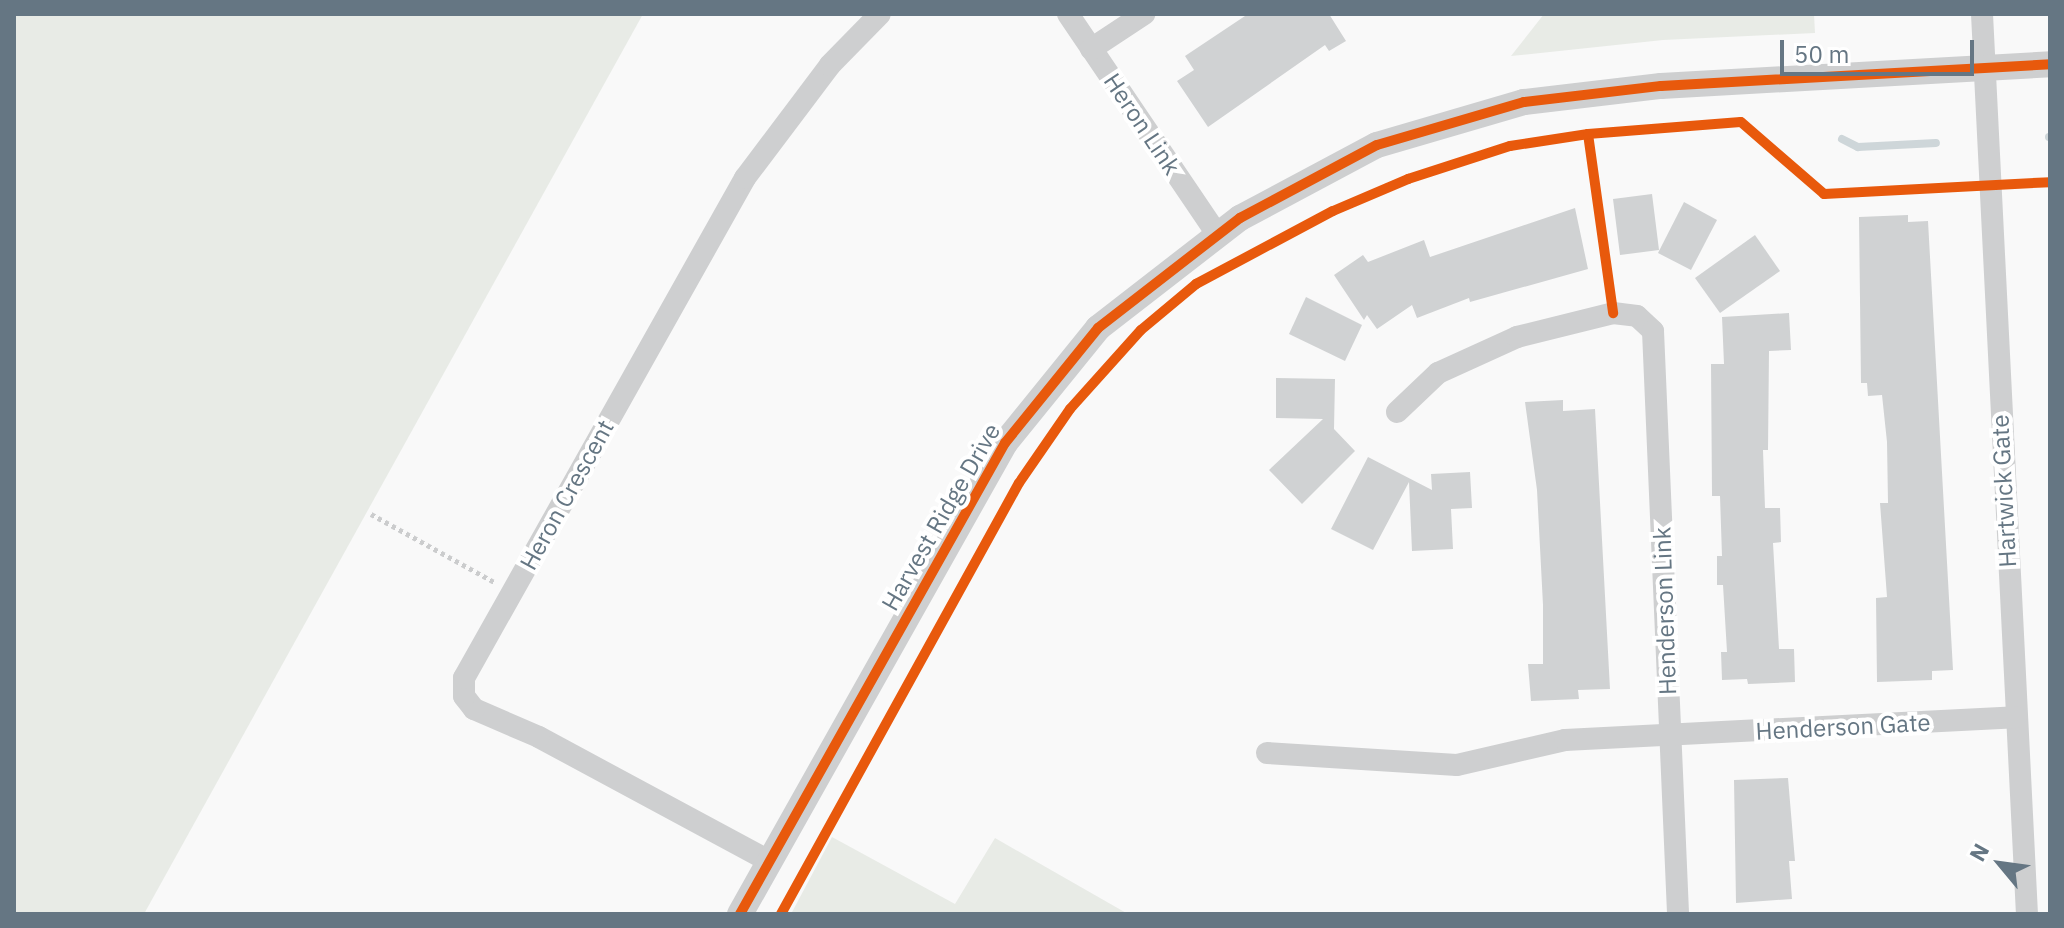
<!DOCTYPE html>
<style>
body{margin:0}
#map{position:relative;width:2064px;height:928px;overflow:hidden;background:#f9f9f9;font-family:"IBM Plex Sans",sans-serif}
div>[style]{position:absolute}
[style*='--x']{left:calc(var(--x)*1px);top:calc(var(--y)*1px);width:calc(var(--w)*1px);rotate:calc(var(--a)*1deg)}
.green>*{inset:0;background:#e8ebe6}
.stream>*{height:8px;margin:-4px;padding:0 4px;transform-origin:4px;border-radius:4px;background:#ced6d9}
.building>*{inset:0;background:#d0d2d3}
.path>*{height:5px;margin-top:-2.5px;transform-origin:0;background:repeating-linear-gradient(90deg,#cbcccd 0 4px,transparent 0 8px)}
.minor>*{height:22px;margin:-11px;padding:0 11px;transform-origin:11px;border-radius:11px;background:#cecfd0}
.tertiary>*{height:26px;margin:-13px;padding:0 13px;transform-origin:13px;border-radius:13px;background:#cecfd0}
.cycleway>*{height:10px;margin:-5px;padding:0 5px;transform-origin:5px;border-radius:5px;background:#e8590c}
span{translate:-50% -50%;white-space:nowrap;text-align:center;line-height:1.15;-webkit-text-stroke:8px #fff;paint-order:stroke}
.street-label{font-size:24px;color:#657683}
.frame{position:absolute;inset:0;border:16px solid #657683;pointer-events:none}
.north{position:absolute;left:1960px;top:824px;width:80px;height:80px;-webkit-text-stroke:6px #fff;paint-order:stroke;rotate:299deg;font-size:22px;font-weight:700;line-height:32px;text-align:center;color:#657683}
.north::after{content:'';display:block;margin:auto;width:28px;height:36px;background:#657683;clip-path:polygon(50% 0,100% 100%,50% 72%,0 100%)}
.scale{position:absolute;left:1780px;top:40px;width:194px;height:36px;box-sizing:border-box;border:4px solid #657683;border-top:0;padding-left:10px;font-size:24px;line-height:28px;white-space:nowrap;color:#657683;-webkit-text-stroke:6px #fff;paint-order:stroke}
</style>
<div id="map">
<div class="green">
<i style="clip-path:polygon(14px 14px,643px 14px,144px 914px,14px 914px)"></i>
<i style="clip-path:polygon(1544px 14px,1814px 14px,1815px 33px,1663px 40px,1511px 56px)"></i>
<i style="clip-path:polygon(832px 837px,955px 904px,995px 838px,1128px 914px,791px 914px)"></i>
</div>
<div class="stream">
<i style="--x:2049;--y:137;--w:1;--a:0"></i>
<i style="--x:1842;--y:139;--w:18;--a:27"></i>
<i style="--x:1858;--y:147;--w:78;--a:-2.9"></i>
</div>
<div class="building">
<i style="clip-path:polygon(1248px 14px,1329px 14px,1346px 41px,1329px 51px,1325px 45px,1208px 127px,1177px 81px,1194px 70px,1185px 56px)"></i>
<i style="clip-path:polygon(1652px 194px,1659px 250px,1620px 255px,1613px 199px)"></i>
<i style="clip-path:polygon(1684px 202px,1717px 220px,1691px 270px,1658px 253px)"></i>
<i style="clip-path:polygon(1575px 208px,1588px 269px,1470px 302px,1469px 298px,1417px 318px,1412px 305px,1377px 329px,1367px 315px,1364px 320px,1334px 275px,1363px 255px,1368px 262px,1424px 240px,1430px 257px)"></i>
<i style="clip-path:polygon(1908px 215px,1908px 222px,1928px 221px,1953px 670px,1932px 671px,1932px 680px,1877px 682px,1876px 598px,1887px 597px,1880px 503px,1888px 503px,1887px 442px,1882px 395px,1868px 396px,1867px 383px,1861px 383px,1859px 217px)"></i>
<i style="clip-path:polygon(1755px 235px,1780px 271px,1720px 313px,1695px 278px)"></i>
<i style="clip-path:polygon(1306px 297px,1362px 325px,1345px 361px,1289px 334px)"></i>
<i style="clip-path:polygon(1789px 313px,1791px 350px,1769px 351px,1768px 450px,1763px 450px,1765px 508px,1780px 508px,1781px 542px,1773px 543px,1779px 649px,1794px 649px,1795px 682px,1748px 684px,1747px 679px,1722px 680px,1721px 652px,1727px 652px,1723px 585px,1717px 585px,1717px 556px,1722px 556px,1720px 496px,1712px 496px,1711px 364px,1724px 364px,1722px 317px)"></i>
<i style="clip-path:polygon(1276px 378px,1335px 379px,1334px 429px,1355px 451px,1302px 504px,1269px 470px,1323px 419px,1276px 418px)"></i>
<i style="clip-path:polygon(1563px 400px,1563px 411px,1595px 409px,1610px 689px,1578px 690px,1579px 699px,1531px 701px,1528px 664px,1543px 664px,1543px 605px,1537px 490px,1525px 402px)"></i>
<i style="clip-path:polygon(1368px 457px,1432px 490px,1431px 474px,1470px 472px,1472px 508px,1451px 509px,1453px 549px,1412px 551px,1409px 482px,1373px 550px,1331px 529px)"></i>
<i style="clip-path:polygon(1788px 778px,1795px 861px,1789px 861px,1792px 899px,1736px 903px,1734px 780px)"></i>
</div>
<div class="path">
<i style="--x:371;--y:514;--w:141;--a:28.9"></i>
</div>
<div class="minor">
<i style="--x:1068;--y:14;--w:264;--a:55.9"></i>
<i style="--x:1982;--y:14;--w:901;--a:87.14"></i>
<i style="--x:1091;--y:49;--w:64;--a:-33.4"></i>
<i style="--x:1397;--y:412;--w:57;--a:-43.6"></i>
<i style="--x:1438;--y:373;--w:87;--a:-24.5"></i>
<i style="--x:1517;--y:337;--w:99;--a:-14"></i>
<i style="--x:1613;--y:313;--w:24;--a:7"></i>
<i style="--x:1637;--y:316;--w:22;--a:43"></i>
<i style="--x:1653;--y:331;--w:584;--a:87.54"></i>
<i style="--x:1267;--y:753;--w:190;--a:3.6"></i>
<i style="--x:1457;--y:765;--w:111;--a:-13"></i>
<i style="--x:1565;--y:740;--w:451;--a:-2.9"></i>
<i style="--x:769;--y:861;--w:261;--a:-151.7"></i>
<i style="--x:539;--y:737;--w:71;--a:-156.7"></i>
<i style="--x:474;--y:709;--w:16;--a:-128"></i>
<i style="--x:464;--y:696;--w:18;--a:-90"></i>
<i style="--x:464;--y:678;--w:574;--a:-60.66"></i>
<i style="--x:745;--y:178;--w:141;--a:-53"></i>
<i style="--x:830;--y:65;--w:71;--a:-45.6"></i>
</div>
<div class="tertiary">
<i style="--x:740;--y:914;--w:540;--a:-60.64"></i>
<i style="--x:1005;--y:443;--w:148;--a:-51"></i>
<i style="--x:1098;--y:328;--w:180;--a:-37.8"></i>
<i style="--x:1240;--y:218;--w:155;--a:-28.1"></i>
<i style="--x:1377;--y:145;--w:153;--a:-16.3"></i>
<i style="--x:1524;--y:102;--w:138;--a:-6.7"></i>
<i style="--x:1661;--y:86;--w:390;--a:-3.2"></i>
</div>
<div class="cycleway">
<i style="--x:1588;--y:134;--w:181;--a:82"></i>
<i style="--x:740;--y:914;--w:540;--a:-60.64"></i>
<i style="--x:1005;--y:443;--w:148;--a:-51"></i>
<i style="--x:1098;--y:328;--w:180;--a:-37.8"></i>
<i style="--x:1240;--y:218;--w:155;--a:-28.1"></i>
<i style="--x:1377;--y:145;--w:153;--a:-16.3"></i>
<i style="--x:1524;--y:102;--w:138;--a:-6.7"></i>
<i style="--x:1661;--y:86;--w:390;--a:-3.2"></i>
<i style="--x:781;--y:914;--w:492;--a:-61.1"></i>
<i style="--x:1019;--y:483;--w:90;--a:-55.4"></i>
<i style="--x:1070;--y:409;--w:106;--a:-48.1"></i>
<i style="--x:1141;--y:330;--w:72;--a:-39.9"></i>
<i style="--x:1196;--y:284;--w:155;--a:-28.1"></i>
<i style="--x:1333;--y:211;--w:82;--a:-23.1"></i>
<i style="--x:1408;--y:179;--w:107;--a:-17.9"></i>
<i style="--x:1510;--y:146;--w:79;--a:-8.7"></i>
<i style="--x:1588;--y:134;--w:153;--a:-4.5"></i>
<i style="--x:1741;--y:122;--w:110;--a:40.9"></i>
<i style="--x:1824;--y:194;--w:226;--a:-3"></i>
</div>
<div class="street-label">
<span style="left:1142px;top:124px;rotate:56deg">Heron Link</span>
<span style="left:2004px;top:491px;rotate:-93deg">Hartwick Gate</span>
<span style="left:567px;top:495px;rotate:-61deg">Heron Crescent</span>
<span style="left:941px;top:517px;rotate:-60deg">Harvest Ridge Drive</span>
<span style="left:1665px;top:611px;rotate:-92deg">Henderson Link</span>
<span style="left:1843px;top:727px;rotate:-3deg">Henderson Gate</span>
</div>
<div class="frame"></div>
<div class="north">N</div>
<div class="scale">50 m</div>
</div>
